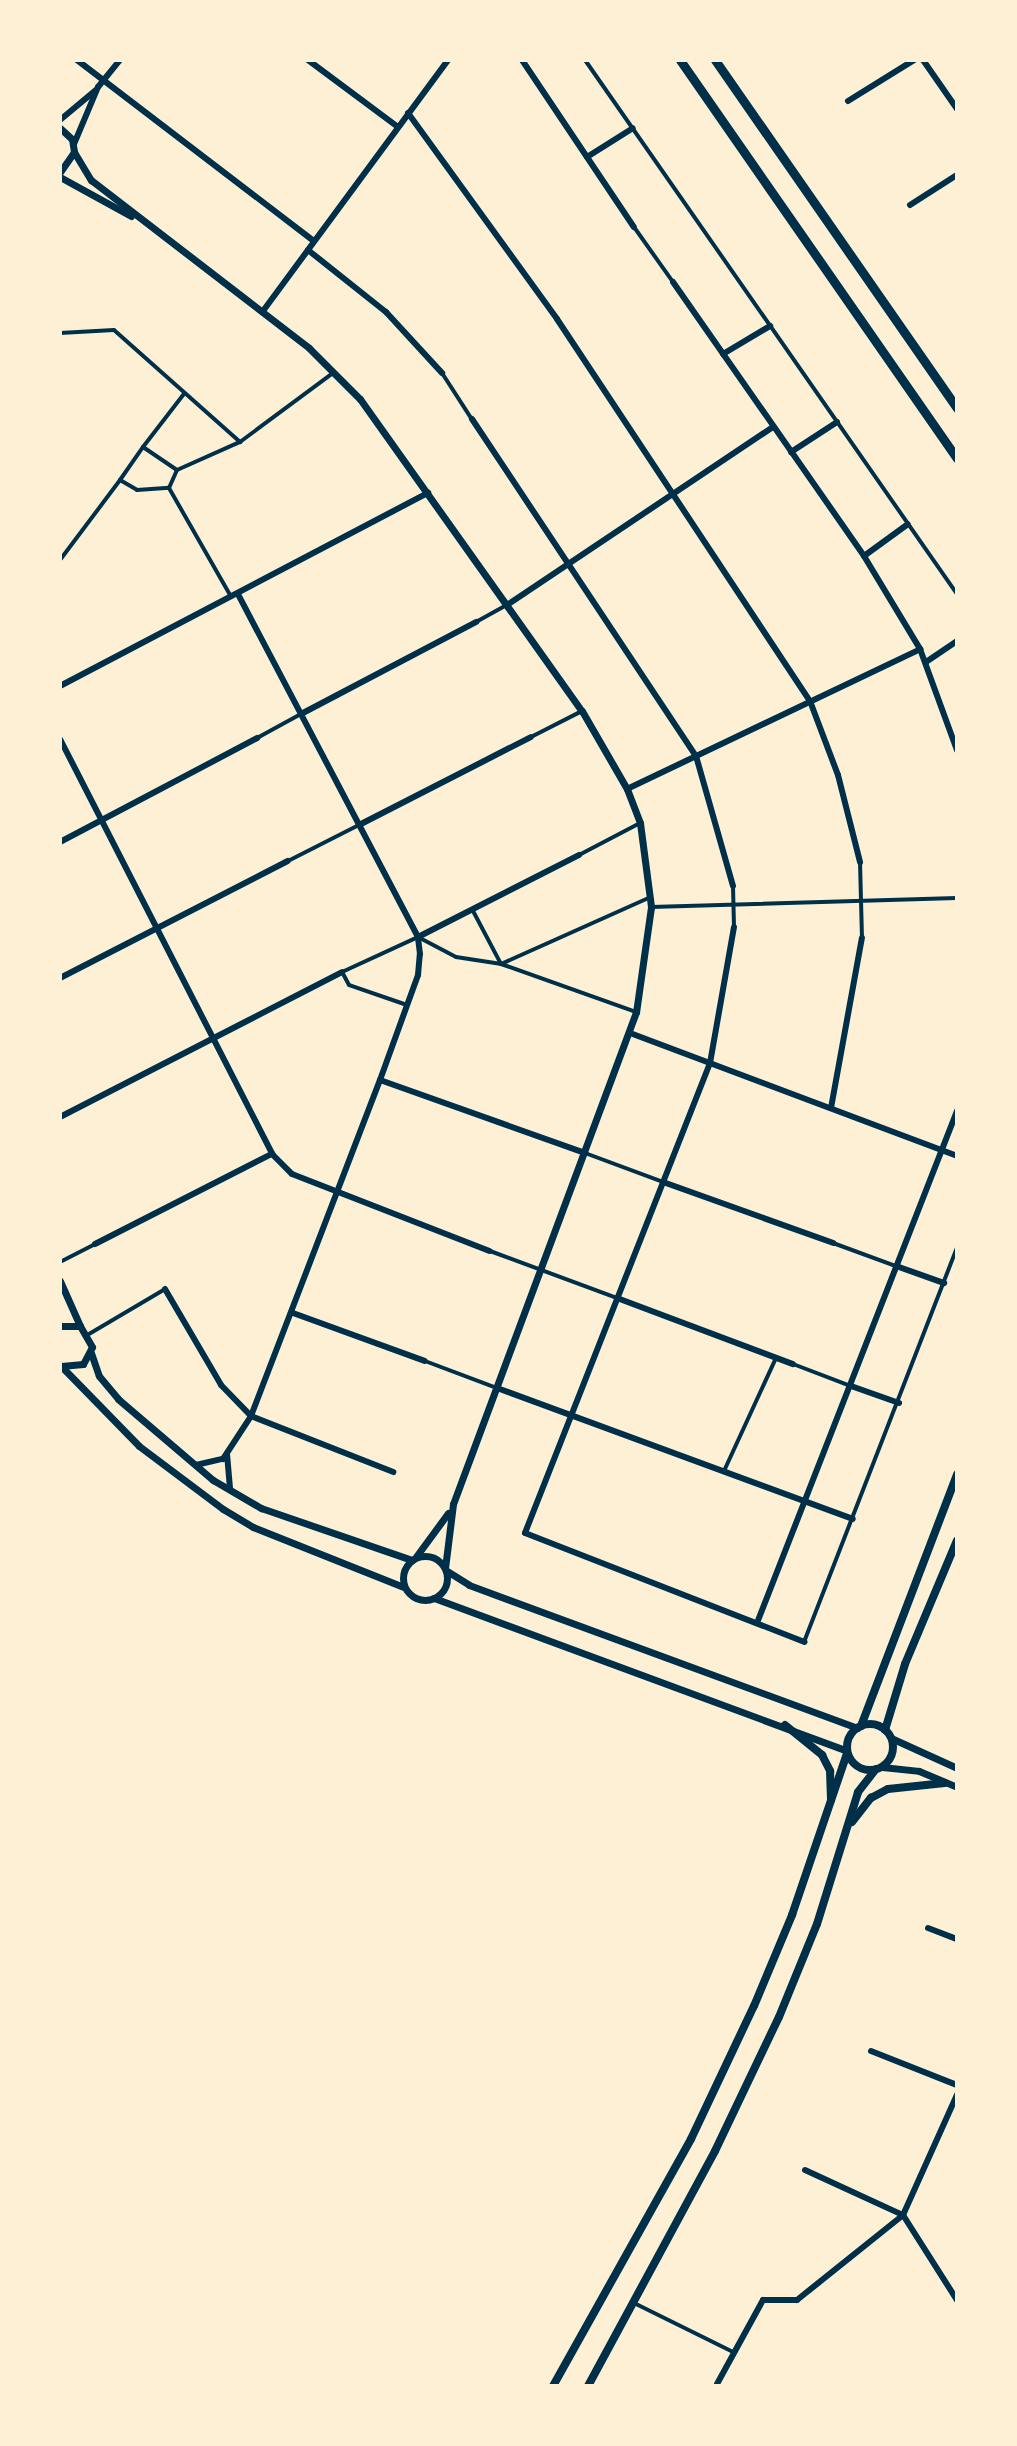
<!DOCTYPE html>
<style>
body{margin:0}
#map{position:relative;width:1017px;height:2446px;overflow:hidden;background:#fdf0d5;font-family:Inter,sans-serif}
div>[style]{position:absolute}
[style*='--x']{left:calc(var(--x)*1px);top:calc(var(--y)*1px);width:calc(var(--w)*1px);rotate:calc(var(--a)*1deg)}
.pedestrian>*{height:4px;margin:-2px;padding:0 2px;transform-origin:2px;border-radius:2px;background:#003049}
.minor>*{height:6px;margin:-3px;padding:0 3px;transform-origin:3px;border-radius:3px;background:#003049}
.tertiary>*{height:7px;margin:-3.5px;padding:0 3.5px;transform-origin:3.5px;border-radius:3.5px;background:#003049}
.tertiary>.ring{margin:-3.5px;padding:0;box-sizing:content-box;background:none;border:7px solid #003049;border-radius:50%}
.secondary>*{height:8px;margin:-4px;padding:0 4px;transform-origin:4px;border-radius:4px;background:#003049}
.secondary>.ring{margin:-4px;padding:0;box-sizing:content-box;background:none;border:8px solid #003049;border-radius:50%}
.primary>*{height:9px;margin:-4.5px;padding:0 4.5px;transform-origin:4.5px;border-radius:4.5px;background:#003049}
span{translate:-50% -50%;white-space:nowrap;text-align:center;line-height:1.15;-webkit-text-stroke:7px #fdf0d5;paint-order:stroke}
.frame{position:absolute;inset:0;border:62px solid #fdf0d5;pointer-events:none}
</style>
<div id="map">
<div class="pedestrian">
<i style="--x:585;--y:60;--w:651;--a:55.14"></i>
<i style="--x:634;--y:227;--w:67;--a:54.7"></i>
<i style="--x:60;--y:333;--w:54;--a:-3.2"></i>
<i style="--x:114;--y:330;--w:169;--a:41.6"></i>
<i style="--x:442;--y:373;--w:54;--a:57.2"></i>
<i style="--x:143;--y:447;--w:66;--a:-52.4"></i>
<i style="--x:177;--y:470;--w:69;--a:-24"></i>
<i style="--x:240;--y:442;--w:116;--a:-36.6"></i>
<i style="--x:120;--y:480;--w:40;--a:-55.1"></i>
<i style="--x:143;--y:447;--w:41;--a:34.1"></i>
<i style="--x:177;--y:470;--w:20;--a:114"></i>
<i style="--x:60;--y:560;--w:100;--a:-53.1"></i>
<i style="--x:120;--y:480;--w:20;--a:30"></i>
<i style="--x:137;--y:490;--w:32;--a:-4"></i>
<i style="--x:169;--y:488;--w:123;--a:60.3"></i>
<i style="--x:476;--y:622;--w:35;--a:-29"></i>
<i style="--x:531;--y:737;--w:57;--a:-27"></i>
<i style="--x:257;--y:738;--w:50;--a:-28.6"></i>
<i style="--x:579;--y:855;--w:69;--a:-27.7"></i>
<i style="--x:288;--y:861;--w:80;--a:-26.9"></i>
<i style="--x:860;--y:862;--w:76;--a:88.5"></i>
<i style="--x:733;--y:886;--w:41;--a:88.6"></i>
<i style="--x:651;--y:907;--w:306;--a:-1.7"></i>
<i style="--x:472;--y:909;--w:62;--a:62.2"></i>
<i style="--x:501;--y:964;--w:164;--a:-24.1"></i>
<i style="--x:407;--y:1005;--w:61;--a:-161"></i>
<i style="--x:349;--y:985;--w:15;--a:-118"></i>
<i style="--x:342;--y:972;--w:84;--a:-24.7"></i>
<i style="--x:418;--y:937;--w:43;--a:27.8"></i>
<i style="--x:456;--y:957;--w:46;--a:8.8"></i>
<i style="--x:501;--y:964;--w:143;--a:19.6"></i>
<i style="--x:585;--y:1153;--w:83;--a:20.4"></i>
<i style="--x:833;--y:1243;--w:67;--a:20.1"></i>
<i style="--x:490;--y:1251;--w:135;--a:20.3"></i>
<i style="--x:60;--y:1262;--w:39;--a:-27"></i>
<i style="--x:89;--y:1334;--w:88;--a:-30.6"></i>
<i style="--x:425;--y:1361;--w:77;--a:20.6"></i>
<i style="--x:793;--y:1364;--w:62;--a:20.8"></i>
<i style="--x:724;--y:1471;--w:124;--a:-65.3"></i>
<i style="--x:804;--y:1642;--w:423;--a:-68.8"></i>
<i style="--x:634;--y:2303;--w:110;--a:26.3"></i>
</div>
<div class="minor">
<i style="--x:77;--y:60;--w:298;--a:37.4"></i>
<i style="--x:308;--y:60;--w:112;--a:36.7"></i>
<i style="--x:522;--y:60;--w:201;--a:56.2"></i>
<i style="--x:923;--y:60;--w:60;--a:55.2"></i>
<i style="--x:848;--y:101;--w:78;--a:-31.8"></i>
<i style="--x:408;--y:113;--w:254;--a:54.1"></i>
<i style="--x:557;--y:319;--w:458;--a:56.5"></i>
<i style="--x:810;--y:701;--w:79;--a:69.3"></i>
<i style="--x:838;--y:775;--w:90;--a:75.8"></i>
<i style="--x:60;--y:120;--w:47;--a:-39.8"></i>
<i style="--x:74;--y:144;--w:62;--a:-67.2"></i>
<i style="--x:98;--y:87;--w:35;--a:-51"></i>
<i style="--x:587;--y:157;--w:54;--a:-32.2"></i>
<i style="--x:910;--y:205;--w:56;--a:-32.6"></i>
<i style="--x:308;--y:250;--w:100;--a:38.5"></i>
<i style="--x:386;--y:312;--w:83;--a:47.4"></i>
<i style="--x:673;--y:282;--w:334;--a:55.1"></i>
<i style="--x:864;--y:556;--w:109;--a:58.9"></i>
<i style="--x:920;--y:649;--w:108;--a:69.9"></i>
<i style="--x:263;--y:311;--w:312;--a:-53.6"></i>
<i style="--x:723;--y:354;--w:55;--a:-30.8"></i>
<i style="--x:472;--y:419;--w:405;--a:56.4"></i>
<i style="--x:696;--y:756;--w:135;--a:74.1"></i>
<i style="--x:791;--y:452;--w:55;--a:-33.1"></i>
<i style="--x:864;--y:556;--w:54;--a:-36"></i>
<i style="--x:507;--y:605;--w:320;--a:-33.8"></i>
<i style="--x:926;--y:662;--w:37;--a:-34"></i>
<i style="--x:60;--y:686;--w:416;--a:-27.7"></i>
<i style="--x:301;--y:714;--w:198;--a:-27.7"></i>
<i style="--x:60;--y:739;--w:466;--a:62.9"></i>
<i style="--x:272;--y:1154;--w:28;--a:45"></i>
<i style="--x:292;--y:1174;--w:212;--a:21.3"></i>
<i style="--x:627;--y:789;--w:325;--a:-25.5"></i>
<i style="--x:359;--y:825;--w:193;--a:-27.1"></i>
<i style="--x:60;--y:842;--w:223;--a:-27.8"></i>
<i style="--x:734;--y:927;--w:138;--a:100"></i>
<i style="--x:710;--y:1063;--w:505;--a:111.49"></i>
<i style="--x:525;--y:1533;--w:300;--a:21.3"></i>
<i style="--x:418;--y:937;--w:181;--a:-27"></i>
<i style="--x:60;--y:978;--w:256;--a:-27.2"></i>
<i style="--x:630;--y:1033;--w:349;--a:20.6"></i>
<i style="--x:380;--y:1080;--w:218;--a:19.6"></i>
<i style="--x:831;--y:1108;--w:173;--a:-79.7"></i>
<i style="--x:60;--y:1117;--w:317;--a:-27.2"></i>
<i style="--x:663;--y:1182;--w:181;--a:19.7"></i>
<i style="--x:95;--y:1244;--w:199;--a:-27"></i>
<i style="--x:899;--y:1267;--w:48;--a:19.6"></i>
<i style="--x:165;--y:1289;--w:111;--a:59.7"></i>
<i style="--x:221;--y:1385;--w:43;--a:45.9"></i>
<i style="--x:251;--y:1416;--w:153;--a:21.5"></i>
<i style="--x:617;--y:1298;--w:188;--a:20.6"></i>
<i style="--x:293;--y:1313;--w:140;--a:20"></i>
<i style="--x:851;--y:1386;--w:51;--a:19.5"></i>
<i style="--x:497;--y:1388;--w:379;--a:20.2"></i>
<i style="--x:227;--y:1454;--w:35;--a:85"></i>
<i style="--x:196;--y:1465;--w:28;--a:-13"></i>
<i style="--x:223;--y:1459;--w:51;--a:-56.9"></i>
<i style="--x:251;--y:1416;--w:360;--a:-69"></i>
<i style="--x:380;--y:1080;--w:112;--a:-70.1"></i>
<i style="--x:418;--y:975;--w:21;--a:-85"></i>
<i style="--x:420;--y:954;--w:17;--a:-97"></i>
<i style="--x:418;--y:937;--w:387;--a:-117.7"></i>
<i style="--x:757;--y:1623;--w:550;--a:-68.66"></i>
<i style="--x:928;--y:1928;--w:31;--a:21"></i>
<i style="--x:871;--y:2051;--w:92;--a:21.6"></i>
<i style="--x:805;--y:2170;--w:108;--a:24.7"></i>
<i style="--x:903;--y:2215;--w:101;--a:57.6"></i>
<i style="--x:717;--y:2384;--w:96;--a:-61.3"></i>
<i style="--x:763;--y:2300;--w:34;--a:0"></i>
<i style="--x:797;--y:2300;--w:136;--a:-38.7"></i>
<i style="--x:903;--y:2215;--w:132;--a:-65.8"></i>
</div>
<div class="tertiary">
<i style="--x:60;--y:128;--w:16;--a:43"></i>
<i style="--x:72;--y:139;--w:13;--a:81"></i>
<i style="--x:74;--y:152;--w:24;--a:125"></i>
<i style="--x:74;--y:152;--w:33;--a:59"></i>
<i style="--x:91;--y:180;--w:275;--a:37.6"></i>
<i style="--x:309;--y:348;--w:72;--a:45"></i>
<i style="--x:360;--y:399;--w:383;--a:54.6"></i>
<i style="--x:582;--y:711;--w:90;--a:60"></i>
<i style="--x:627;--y:789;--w:36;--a:69"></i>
<i style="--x:640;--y:823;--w:85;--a:82.5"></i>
<i style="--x:651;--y:907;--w:106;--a:98.1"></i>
<i style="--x:636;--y:1012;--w:525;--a:110.4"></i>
<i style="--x:453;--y:1504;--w:64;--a:97.1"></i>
<i style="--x:60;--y:177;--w:81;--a:28.8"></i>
<i style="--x:60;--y:1281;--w:49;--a:66"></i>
<i style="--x:60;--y:1326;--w:20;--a:0"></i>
<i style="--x:80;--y:1326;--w:24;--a:60"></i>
<i style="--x:92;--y:1347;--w:19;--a:118"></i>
<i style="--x:83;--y:1364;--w:22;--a:175"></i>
<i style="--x:91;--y:1353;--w:24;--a:71"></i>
<i style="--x:99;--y:1376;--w:30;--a:50"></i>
<i style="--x:118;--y:1399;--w:125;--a:40.5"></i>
<i style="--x:213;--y:1480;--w:56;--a:30.3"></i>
<i style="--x:261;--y:1508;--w:160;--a:19"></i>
<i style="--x:62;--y:1367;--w:110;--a:45.7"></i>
<i style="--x:139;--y:1446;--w:105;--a:36.9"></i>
<i style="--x:223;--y:1509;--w:35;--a:31"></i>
<i style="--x:253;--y:1527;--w:162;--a:21.7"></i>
<i class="ring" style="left:403px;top:1556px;width:37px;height:37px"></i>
<i style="--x:415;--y:1558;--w:56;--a:-53.7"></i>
<i style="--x:447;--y:1571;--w:26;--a:32"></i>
<i style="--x:469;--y:1585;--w:414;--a:20.2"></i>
<i style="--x:434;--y:1598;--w:440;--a:20.3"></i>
<i style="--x:891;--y:1738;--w:72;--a:24.4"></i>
<i style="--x:882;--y:1767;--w:37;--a:6"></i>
<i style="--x:919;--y:1771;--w:41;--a:22.8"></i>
</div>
<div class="secondary">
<i class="ring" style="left:847px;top:1724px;width:38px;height:38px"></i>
<i style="--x:785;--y:1725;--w:48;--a:39"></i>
<i style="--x:822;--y:1755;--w:18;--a:63"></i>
<i style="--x:830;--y:1771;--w:29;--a:88"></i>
<i style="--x:861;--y:1726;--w:270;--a:-69.1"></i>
<i style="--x:885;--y:1730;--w:69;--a:-73.1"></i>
<i style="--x:905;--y:1664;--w:134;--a:-67.2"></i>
<i style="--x:852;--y:1822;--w:31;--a:-52"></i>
<i style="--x:871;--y:1798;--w:19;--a:-28"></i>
<i style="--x:888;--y:1789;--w:57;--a:-6"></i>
<i style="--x:553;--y:2386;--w:283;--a:-60.8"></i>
<i style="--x:691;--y:2139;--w:147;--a:-64.7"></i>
<i style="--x:754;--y:2006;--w:99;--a:-67.3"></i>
<i style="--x:792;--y:1915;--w:171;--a:-71.2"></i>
<i style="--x:588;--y:2386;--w:267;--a:-61.6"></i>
<i style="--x:715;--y:2151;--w:148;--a:-64.5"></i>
<i style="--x:779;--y:2017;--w:100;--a:-67.8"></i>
<i style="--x:817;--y:1924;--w:138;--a:-72.7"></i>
<i style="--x:858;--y:1792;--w:29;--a:-52"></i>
</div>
<div class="primary">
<i style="--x:680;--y:60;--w:485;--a:55.2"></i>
<i style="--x:715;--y:60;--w:424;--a:55.2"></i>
</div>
<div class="frame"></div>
</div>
